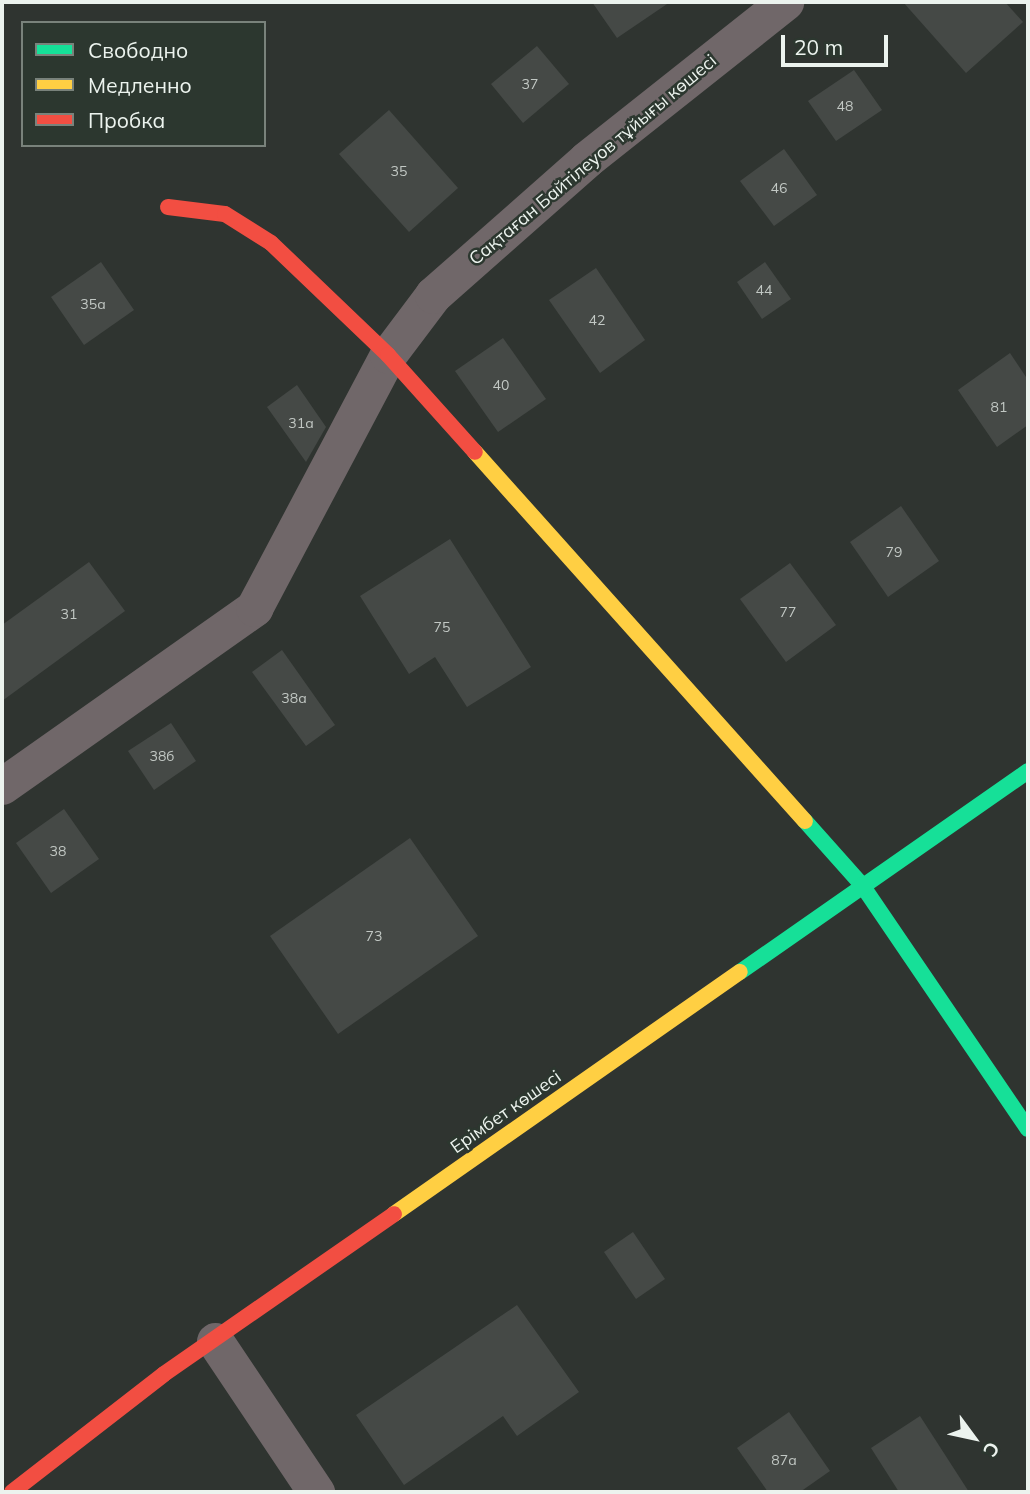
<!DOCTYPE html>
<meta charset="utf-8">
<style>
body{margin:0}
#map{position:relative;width:1030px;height:1494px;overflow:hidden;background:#2f3430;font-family:Mulish,sans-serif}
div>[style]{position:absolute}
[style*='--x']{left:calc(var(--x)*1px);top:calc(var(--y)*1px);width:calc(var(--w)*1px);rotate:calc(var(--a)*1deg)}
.building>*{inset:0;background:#454946}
.street>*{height:37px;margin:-18.5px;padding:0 18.5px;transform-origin:18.5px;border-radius:18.5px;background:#706769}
.fast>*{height:16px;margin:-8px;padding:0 8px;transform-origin:8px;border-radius:8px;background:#16e098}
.slow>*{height:16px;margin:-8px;padding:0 8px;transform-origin:8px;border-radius:8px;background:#ffcf43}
.jam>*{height:16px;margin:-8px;padding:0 8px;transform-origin:8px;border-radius:8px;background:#f24e42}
span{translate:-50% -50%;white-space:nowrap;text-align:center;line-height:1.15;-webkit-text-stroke:5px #2c372f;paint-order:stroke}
.number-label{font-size:14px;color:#c2c8c4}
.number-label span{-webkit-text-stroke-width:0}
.street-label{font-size:18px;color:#ecf3ee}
.frame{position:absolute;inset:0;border:4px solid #ecf3ee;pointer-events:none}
.legend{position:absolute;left:21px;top:21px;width:245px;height:126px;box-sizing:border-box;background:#2c372f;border:2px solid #79827b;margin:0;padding:9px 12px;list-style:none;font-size:21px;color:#ecf3ee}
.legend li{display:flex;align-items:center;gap:14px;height:35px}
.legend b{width:35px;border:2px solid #79827b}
.north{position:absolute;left:939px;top:1403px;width:70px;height:70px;-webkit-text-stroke:5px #2c372f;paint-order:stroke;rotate:123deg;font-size:19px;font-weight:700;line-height:28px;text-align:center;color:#ecf3ee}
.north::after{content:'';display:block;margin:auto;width:24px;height:32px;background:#ecf3ee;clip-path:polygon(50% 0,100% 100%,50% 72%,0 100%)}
.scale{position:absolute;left:781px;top:35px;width:107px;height:32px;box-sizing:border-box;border:4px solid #ecf3ee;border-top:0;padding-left:9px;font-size:21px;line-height:24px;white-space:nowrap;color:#ecf3ee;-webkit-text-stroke:5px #2c372f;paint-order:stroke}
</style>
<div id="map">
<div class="building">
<i style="clip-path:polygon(592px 2px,670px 2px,617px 38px)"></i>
<i style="clip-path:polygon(903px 2px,1005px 2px,1023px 22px,966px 73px)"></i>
<i style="clip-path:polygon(537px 46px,569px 84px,523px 123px,491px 84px)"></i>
<i style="clip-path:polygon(854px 70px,882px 110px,836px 141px,808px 101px)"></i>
<i style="clip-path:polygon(389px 110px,458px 188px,409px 232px,339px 154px)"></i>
<i style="clip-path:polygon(784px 149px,817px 195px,774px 226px,740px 181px)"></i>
<i style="clip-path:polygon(101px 262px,134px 310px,84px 345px,51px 297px)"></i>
<i style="clip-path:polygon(765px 262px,791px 299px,762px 319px,737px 282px)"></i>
<i style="clip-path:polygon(596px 268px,645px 340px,600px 373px,549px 300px)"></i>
<i style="clip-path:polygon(503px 338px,546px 399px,498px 432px,455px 371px)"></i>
<i style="clip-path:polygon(1010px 353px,1028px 380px,1028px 425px,997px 447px,958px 390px)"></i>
<i style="clip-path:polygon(297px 385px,326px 427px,306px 462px,267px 407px)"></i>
<i style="clip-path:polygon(901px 506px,939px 561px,888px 597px,850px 542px)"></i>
<i style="clip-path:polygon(450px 539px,531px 667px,467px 707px,435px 657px,409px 674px,360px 596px)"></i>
<i style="clip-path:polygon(89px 562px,125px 611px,2px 701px,2px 625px)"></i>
<i style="clip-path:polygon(790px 563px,836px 625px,786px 662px,740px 599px)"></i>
<i style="clip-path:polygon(282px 650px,335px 725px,306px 746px,252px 672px)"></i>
<i style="clip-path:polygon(171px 723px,196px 761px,154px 790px,128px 751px)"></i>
<i style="clip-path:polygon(64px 809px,99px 859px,51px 893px,16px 843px)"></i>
<i style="clip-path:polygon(410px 838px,478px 936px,338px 1034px,270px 936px)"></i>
<i style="clip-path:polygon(633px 1232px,665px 1279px,636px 1299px,604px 1252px)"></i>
<i style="clip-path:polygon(517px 1305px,579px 1392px,517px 1436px,503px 1416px,404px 1485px,356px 1415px)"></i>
<i style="clip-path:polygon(789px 1412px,830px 1471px,800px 1492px,768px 1492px,737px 1448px)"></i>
<i style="clip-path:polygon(920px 1416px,969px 1492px,899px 1492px,871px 1448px)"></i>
</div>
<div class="street">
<i style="--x:2;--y:786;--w:309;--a:-35.2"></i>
<i style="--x:254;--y:608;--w:286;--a:-62.1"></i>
<i style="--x:388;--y:355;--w:75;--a:-53.1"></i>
<i style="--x:433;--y:295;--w:205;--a:-41.4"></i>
<i style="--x:587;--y:159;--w:253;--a:-38.4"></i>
<i style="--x:215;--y:1341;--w:182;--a:56.2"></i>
</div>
<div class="fast">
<i style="--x:805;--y:821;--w:86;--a:48.3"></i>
<i style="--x:862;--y:885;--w:295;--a:55.8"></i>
<i style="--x:740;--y:972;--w:351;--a:-34.9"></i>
</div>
<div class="slow">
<i style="--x:475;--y:452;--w:495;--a:48.2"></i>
<i style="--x:394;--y:1214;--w:422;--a:-35"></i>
</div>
<div class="jam">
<i style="--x:168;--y:207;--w:57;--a:7"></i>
<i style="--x:225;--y:214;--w:54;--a:32.2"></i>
<i style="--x:271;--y:243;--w:162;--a:43.7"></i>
<i style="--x:388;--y:355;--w:130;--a:48.1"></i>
<i style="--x:12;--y:1492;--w:192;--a:-37.8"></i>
<i style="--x:164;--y:1374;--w:280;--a:-34.8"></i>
</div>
<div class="number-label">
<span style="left:530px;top:84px">37</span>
<span style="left:845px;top:106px">48</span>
<span style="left:399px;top:171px">35</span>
<span style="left:779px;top:188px">46</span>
<span style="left:764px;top:290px">44</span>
<span style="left:93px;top:304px">35а</span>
<span style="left:597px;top:320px">42</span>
<span style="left:501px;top:385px">40</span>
<span style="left:999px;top:407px">81</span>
<span style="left:301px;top:423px">31а</span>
<span style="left:894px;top:552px">79</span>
<span style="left:788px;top:612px">77</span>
<span style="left:69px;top:614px">31</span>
<span style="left:442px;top:627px">75</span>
<span style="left:294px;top:698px">38а</span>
<span style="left:162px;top:756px">38б</span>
<span style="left:58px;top:851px">38</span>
<span style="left:374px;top:936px">73</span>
<span style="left:784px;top:1460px">87а</span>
</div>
<div class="street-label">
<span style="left:593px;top:160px;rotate:-40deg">Сақтаған Байтілеуов тұйығы көшесі</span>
<span style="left:506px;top:1112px;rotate:-35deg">Ерімбет көшесі</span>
</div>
<div class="frame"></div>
<ul class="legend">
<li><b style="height:9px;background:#16e098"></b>Свободно</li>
<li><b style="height:9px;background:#ffcf43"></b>Медленно</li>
<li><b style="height:9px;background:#f24e42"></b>Пробка</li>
</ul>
<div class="north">С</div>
<div class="scale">20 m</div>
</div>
